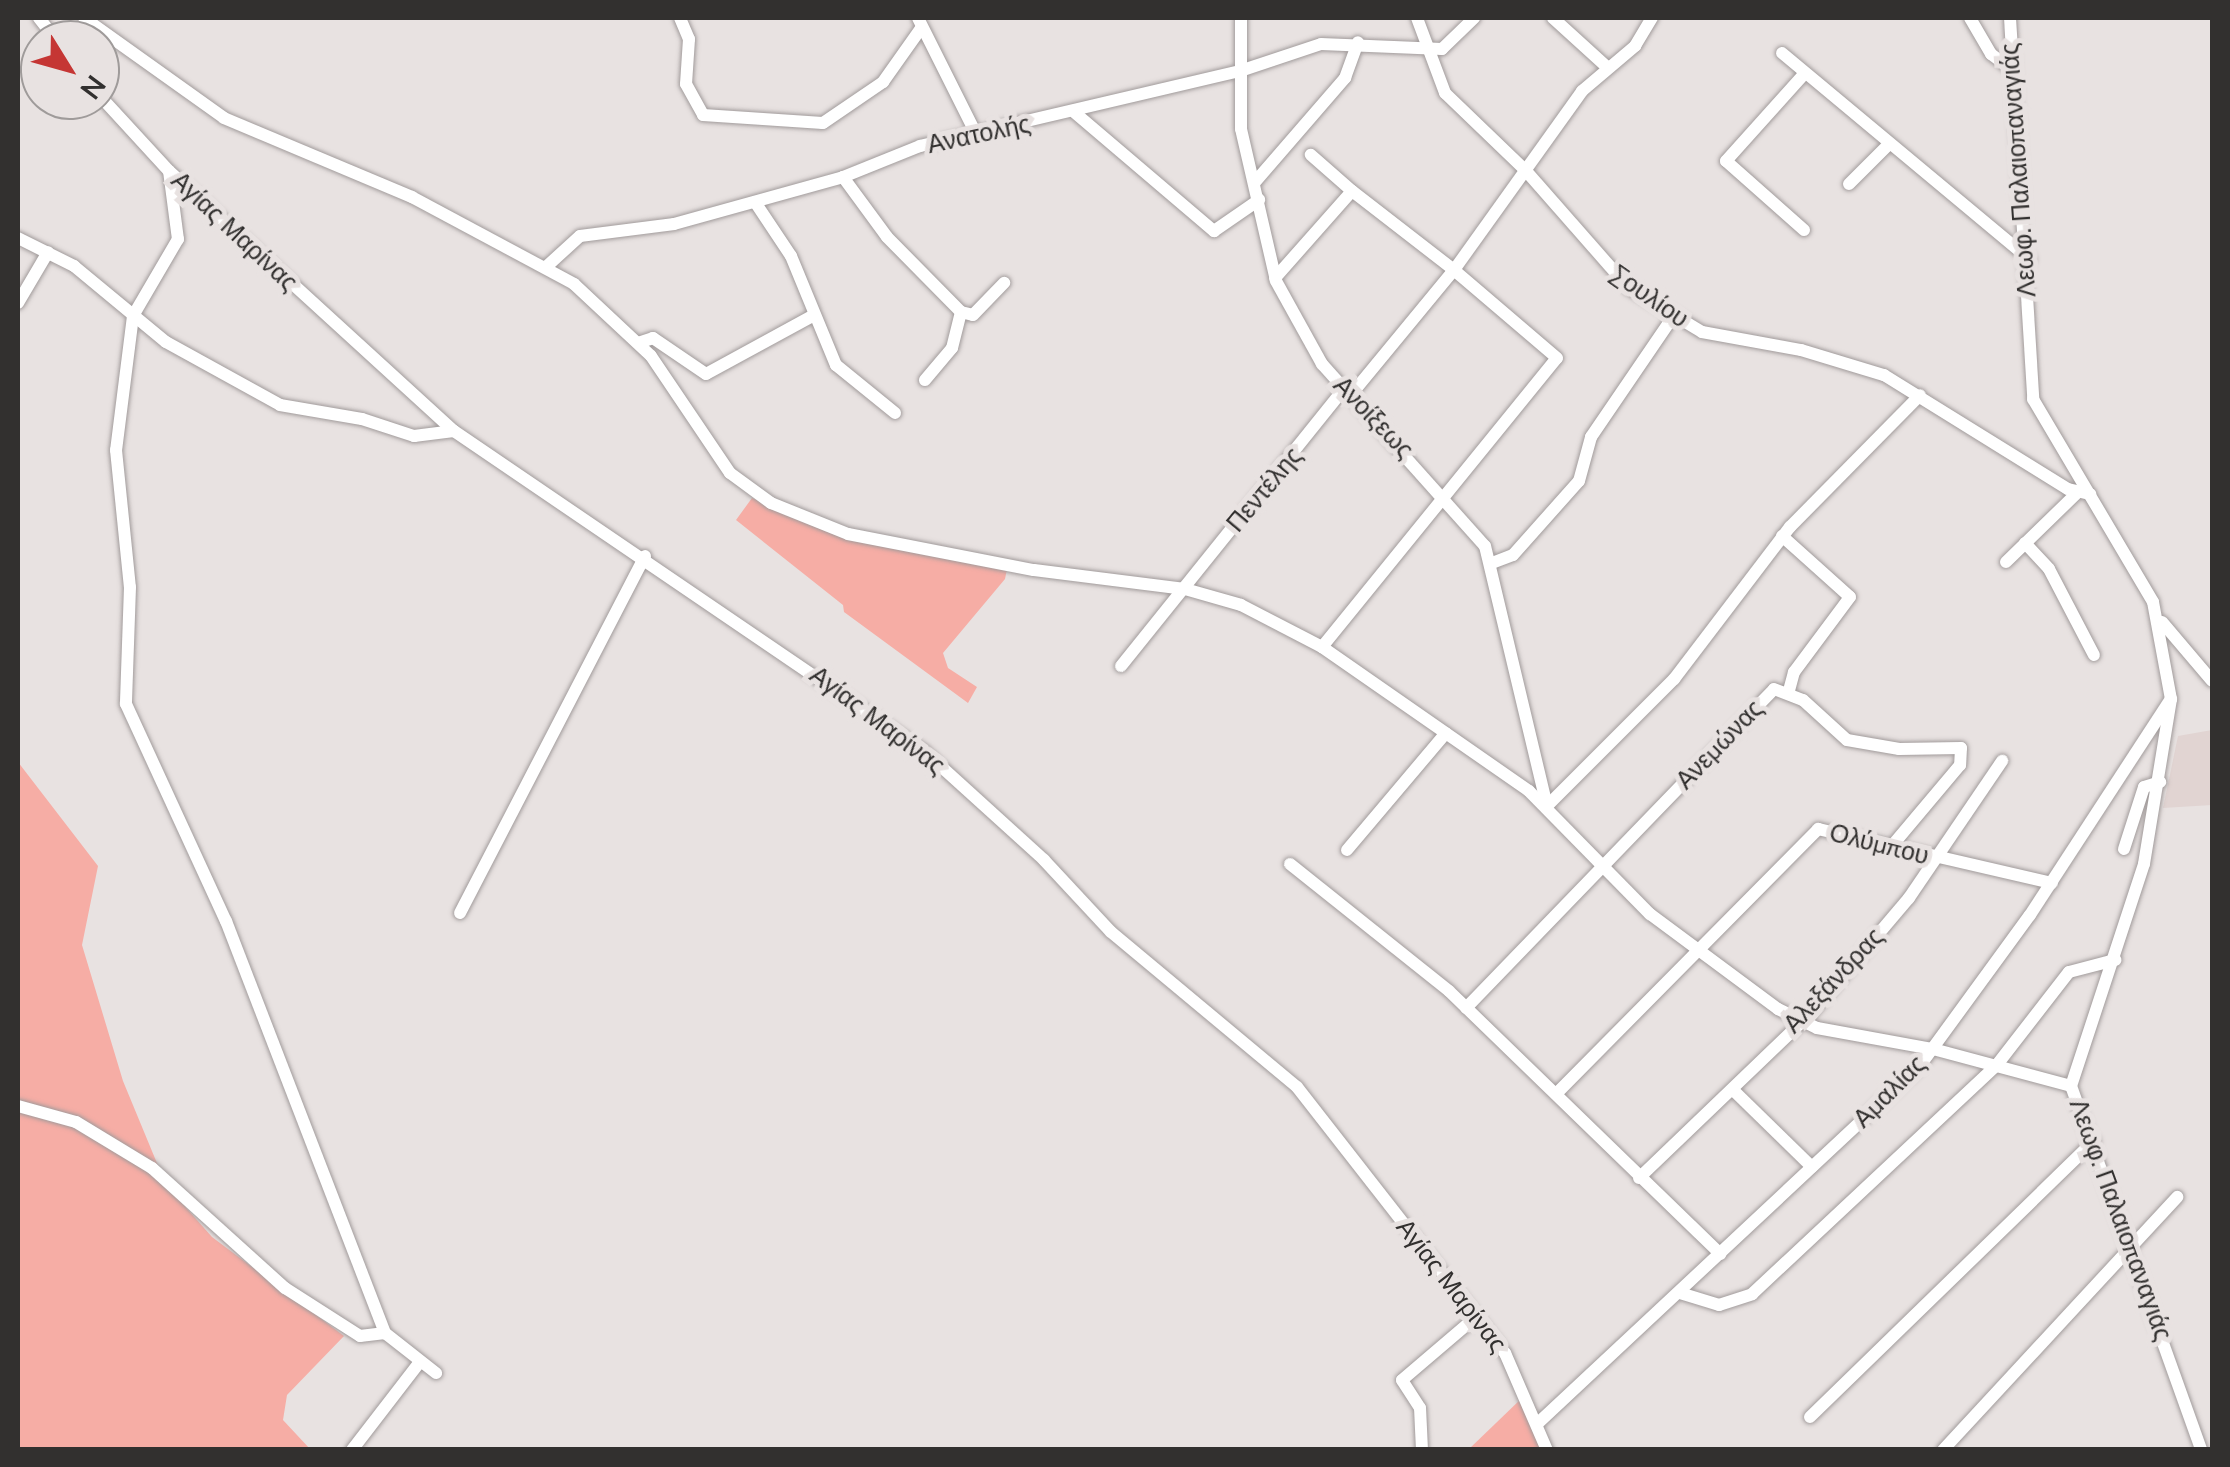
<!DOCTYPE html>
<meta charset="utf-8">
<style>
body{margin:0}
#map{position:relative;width:2230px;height:1467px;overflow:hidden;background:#e8e2e1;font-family:"Nunito Sans",sans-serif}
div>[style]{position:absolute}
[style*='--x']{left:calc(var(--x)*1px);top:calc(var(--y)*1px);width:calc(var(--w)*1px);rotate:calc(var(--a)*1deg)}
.built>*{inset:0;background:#e1d4d2}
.green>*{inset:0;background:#f6ada5}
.roads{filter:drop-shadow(0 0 2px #a19b9b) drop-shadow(0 0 2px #a19b9b)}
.minor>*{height:12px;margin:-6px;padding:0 6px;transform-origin:6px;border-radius:6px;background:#fff}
span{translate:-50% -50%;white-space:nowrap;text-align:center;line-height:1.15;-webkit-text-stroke:10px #e8e2e1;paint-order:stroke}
.street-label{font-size:25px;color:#32302f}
.frame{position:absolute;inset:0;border:20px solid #32302f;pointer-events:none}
.north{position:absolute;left:20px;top:20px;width:100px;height:100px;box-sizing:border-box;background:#e8e2e1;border:2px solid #9f9b9a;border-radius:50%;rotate:127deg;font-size:28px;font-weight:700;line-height:40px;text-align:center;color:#32302f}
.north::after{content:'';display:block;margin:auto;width:35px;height:45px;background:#c53634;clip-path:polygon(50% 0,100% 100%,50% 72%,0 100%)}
</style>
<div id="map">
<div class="built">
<i style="clip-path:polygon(2212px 730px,2212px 805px,2163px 808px,2178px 736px)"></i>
</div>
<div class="green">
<i style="clip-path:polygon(752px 498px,840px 536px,1007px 569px,1005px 579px,943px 653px,948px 668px,977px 687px,968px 703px,844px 612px,843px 605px,736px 520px)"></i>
<i style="clip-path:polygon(18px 762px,98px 866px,82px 945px,123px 1081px,166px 1185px,212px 1237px,344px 1336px,287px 1395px,283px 1420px,310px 1449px,18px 1449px)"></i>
<i style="clip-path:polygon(1523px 1397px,1541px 1449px,1469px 1449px)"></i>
</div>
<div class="roads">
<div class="minor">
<i style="--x:39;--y:18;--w:28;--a:52"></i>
<i style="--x:84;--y:18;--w:172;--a:35.5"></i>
<i style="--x:224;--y:118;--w:204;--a:22.8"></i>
<i style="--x:412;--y:197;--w:184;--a:28.2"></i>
<i style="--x:574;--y:284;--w:105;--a:43.1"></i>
<i style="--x:651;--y:356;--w:141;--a:56"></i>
<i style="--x:730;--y:473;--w:51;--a:36.2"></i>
<i style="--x:771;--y:503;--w:83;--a:21.9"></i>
<i style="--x:848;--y:534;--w:189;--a:11"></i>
<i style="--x:1034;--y:570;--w:152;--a:7.2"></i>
<i style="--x:1185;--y:589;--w:58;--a:15.9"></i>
<i style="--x:1241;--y:605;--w:91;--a:27.4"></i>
<i style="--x:1322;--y:647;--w:252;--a:34.8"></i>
<i style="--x:1529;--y:791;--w:173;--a:45.5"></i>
<i style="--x:1650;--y:914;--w:159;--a:36.6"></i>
<i style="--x:1778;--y:1009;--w:43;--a:26"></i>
<i style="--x:1817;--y:1028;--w:118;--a:10.3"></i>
<i style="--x:1933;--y:1049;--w:143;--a:15"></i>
<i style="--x:680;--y:18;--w:23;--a:67"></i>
<i style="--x:689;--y:39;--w:45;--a:93.8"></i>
<i style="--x:686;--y:84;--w:35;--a:61"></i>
<i style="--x:703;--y:115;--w:120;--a:3.8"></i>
<i style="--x:823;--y:123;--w:73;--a:-34.3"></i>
<i style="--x:883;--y:82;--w:67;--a:-54.7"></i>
<i style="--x:918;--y:18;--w:127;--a:63.4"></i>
<i style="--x:1241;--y:18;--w:111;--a:90"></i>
<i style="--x:1241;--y:129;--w:156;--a:77"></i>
<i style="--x:1276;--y:281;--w:95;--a:61"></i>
<i style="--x:1322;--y:364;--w:244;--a:48.2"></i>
<i style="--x:1485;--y:546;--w:267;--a:76.6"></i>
<i style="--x:1417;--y:18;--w:80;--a:69.5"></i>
<i style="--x:1445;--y:93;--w:114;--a:43.9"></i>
<i style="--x:1527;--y:172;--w:154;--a:48.7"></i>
<i style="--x:1629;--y:288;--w:85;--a:31.1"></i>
<i style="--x:1702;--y:332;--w:101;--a:10.3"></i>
<i style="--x:1801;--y:350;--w:87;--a:16.8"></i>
<i style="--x:1884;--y:375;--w:216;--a:31.8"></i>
<i style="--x:2068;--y:489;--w:23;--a:13"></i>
<i style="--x:1553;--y:18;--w:74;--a:42.3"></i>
<i style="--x:1970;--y:18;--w:42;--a:59.7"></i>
<i style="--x:1991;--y:54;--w:25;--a:37"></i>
<i style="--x:2010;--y:18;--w:382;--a:86.5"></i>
<i style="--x:2033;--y:399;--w:236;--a:59.4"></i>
<i style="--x:2153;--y:602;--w:99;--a:79.5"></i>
<i style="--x:2171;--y:699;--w:167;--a:99.3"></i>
<i style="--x:2144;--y:864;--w:234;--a:108.2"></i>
<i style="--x:2071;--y:1086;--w:387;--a:70.3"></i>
<i style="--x:1782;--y:53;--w:322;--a:39.8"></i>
<i style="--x:100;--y:96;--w:102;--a:47.4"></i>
<i style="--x:169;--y:171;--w:386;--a:42.4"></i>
<i style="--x:454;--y:431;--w:569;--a:34.25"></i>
<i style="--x:924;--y:751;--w:162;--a:42.2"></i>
<i style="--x:1044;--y:860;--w:98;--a:47.1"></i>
<i style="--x:1111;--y:932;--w:242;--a:39.8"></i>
<i style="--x:1297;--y:1087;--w:338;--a:52"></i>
<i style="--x:1505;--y:1353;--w:106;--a:66.6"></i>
<i style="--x:1074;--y:112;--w:184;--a:40.4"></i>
<i style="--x:1214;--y:231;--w:55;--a:-34.6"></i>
<i style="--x:169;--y:171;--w:69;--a:82.5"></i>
<i style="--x:178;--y:239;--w:89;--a:120.3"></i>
<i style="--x:133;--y:316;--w:135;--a:97.2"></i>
<i style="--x:116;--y:450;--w:138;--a:84.2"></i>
<i style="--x:130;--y:587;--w:117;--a:92"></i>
<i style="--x:126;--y:704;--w:239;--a:65.3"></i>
<i style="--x:226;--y:921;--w:442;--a:68.9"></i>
<i style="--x:385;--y:1333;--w:65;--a:38.1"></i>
<i style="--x:843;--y:177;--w:74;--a:53.7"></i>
<i style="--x:887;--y:237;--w:105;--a:45.4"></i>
<i style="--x:961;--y:312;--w:37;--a:104"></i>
<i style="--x:952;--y:348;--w:42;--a:130.2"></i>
<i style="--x:1255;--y:182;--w:138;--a:-49.1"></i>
<i style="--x:1345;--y:78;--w:38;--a:-70"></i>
<i style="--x:1849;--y:184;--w:57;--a:-45"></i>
<i style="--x:755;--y:202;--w:65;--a:56.3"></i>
<i style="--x:791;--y:256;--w:118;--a:67.6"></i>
<i style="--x:836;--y:365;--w:76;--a:39.1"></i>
<i style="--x:1804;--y:230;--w:104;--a:-138.5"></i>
<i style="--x:1726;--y:161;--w:118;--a:-48.1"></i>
<i style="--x:18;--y:238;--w:63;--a:26.6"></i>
<i style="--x:74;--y:266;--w:119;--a:39.6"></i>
<i style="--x:166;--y:342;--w:130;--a:28.9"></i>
<i style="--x:280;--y:405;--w:83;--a:9.7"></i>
<i style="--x:362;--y:419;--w:55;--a:18.1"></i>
<i style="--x:414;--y:436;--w:40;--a:-7.1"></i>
<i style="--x:546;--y:267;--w:46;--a:-42.4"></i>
<i style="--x:580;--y:236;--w:95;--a:-7.3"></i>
<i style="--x:674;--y:224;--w:175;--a:-15.5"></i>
<i style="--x:843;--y:177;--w:83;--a:-21.9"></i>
<i style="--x:920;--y:146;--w:329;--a:-13.2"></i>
<i style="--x:1240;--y:71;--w:85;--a:-18.4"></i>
<i style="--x:1321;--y:44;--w:121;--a:2.4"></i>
<i style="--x:1442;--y:49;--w:45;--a:-44.1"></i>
<i style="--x:1275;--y:278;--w:116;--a:-48.5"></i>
<i style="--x:1352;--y:191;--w:55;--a:-138.7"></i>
<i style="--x:18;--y:303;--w:59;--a:-59.5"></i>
<i style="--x:961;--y:312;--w:12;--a:14"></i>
<i style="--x:973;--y:315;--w:45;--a:-45.9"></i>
<i style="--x:638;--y:343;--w:16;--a:-18"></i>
<i style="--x:653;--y:338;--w:64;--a:34.2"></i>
<i style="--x:706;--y:374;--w:123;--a:-28.6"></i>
<i style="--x:1350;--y:396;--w:163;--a:-50.5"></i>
<i style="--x:1454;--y:270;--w:129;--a:-142.2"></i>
<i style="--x:1782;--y:536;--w:91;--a:41.9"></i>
<i style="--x:1850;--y:597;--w:94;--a:126.7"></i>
<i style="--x:1794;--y:672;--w:20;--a:105"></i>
<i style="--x:2025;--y:543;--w:35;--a:47"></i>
<i style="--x:2049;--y:569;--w:97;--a:62.4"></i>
<i style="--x:2006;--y:562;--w:99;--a:-44.2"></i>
<i style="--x:1492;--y:563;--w:22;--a:-21"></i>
<i style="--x:1513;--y:555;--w:99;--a:-48.3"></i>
<i style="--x:1579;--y:481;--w:46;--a:-74.7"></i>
<i style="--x:1591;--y:437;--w:145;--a:-55.7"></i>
<i style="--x:2162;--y:622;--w:77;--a:49.7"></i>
<i style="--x:1322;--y:647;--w:372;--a:-50.9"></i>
<i style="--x:1557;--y:358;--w:135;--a:-139.5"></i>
<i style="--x:1454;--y:270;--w:220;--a:-54.4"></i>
<i style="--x:1582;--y:91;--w:70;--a:-40.3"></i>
<i style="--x:1635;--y:46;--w:33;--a:-59"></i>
<i style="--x:1121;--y:666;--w:354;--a:-51.2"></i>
<i style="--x:1547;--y:806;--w:180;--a:-45"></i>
<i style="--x:1674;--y:679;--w:191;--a:-52.7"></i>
<i style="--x:1790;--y:527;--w:185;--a:-45.4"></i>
<i style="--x:2124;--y:849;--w:65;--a:-72.1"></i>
<i style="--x:2144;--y:787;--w:17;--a:-17"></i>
<i style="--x:1347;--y:850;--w:153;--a:-49.8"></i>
<i style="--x:1290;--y:864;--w:203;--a:38.6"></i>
<i style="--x:1449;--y:991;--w:378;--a:44.1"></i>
<i style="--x:460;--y:913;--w:402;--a:-62.6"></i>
<i style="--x:1466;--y:1008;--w:443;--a:-46"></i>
<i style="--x:1774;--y:689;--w:31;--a:21"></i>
<i style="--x:1803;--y:700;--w:59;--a:42.3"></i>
<i style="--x:1847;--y:740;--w:53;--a:9.8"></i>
<i style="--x:1899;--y:749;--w:62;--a:-0.9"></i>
<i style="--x:1961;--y:748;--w:17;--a:93"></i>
<i style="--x:1960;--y:765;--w:107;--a:130.1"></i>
<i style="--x:1733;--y:1090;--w:110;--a:44.3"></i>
<i style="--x:1556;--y:1094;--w:373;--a:-45.3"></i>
<i style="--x:1818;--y:829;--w:240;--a:13"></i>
<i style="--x:18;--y:1106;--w:60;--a:15.4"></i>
<i style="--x:76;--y:1122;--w:89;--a:31.2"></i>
<i style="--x:152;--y:1168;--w:179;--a:42.1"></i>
<i style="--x:285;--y:1288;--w:89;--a:32.6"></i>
<i style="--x:360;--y:1336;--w:25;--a:-7"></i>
<i style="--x:1639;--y:1178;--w:241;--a:-43.8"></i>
<i style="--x:1813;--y:1011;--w:148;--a:-49.7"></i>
<i style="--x:1909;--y:898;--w:166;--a:-55.8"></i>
<i style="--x:1680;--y:1293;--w:41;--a:17.1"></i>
<i style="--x:1719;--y:1305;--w:35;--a:-18"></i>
<i style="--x:1752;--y:1294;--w:334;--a:-43.1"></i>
<i style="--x:1996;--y:1066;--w:119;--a:-52.2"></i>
<i style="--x:2069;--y:972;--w:48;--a:-14.6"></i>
<i style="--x:1810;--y:1417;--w:396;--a:-44.2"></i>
<i style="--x:1537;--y:1424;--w:523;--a:-43.06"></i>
<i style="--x:1919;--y:1067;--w:188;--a:-53.9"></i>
<i style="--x:2030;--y:915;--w:258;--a:-56.9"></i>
<i style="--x:352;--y:1450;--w:110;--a:-52.4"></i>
<i style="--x:1422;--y:1450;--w:42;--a:-92.7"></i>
<i style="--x:1420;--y:1408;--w:33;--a:-123"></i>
<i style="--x:1402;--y:1380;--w:99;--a:-40.5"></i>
<i style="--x:1943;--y:1450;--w:345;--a:-47.2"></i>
</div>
</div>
<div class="street-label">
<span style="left:979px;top:135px;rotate:-12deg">Ανατολής</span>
<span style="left:2019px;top:170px;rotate:-94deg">Λεωφ. Παλαιοπαναγιάς</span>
<span style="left:234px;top:232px;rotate:43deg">Αγίας Μαρίνας</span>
<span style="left:1649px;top:297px;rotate:35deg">Σουλίου</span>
<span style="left:1373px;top:418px;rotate:46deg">Ανοίξεως</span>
<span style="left:1265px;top:490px;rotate:-50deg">Πεντέλης</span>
<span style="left:877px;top:721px;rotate:37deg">Αγίας Μαρίνας</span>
<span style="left:1720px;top:745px;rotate:-46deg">Ανεμώνας</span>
<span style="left:1879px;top:845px;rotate:14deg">Ολύμπου</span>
<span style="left:1834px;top:981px;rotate:-47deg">Αλεξάνδρας</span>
<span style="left:1890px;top:1092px;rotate:-45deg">Αμαλίας</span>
<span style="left:2120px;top:1220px;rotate:70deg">Λεωφ. Παλαιοπαναγιάς</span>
<span style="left:1451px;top:1286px;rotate:52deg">Αγίας Μαρίνας</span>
</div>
<div class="frame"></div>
<div class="north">N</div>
</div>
